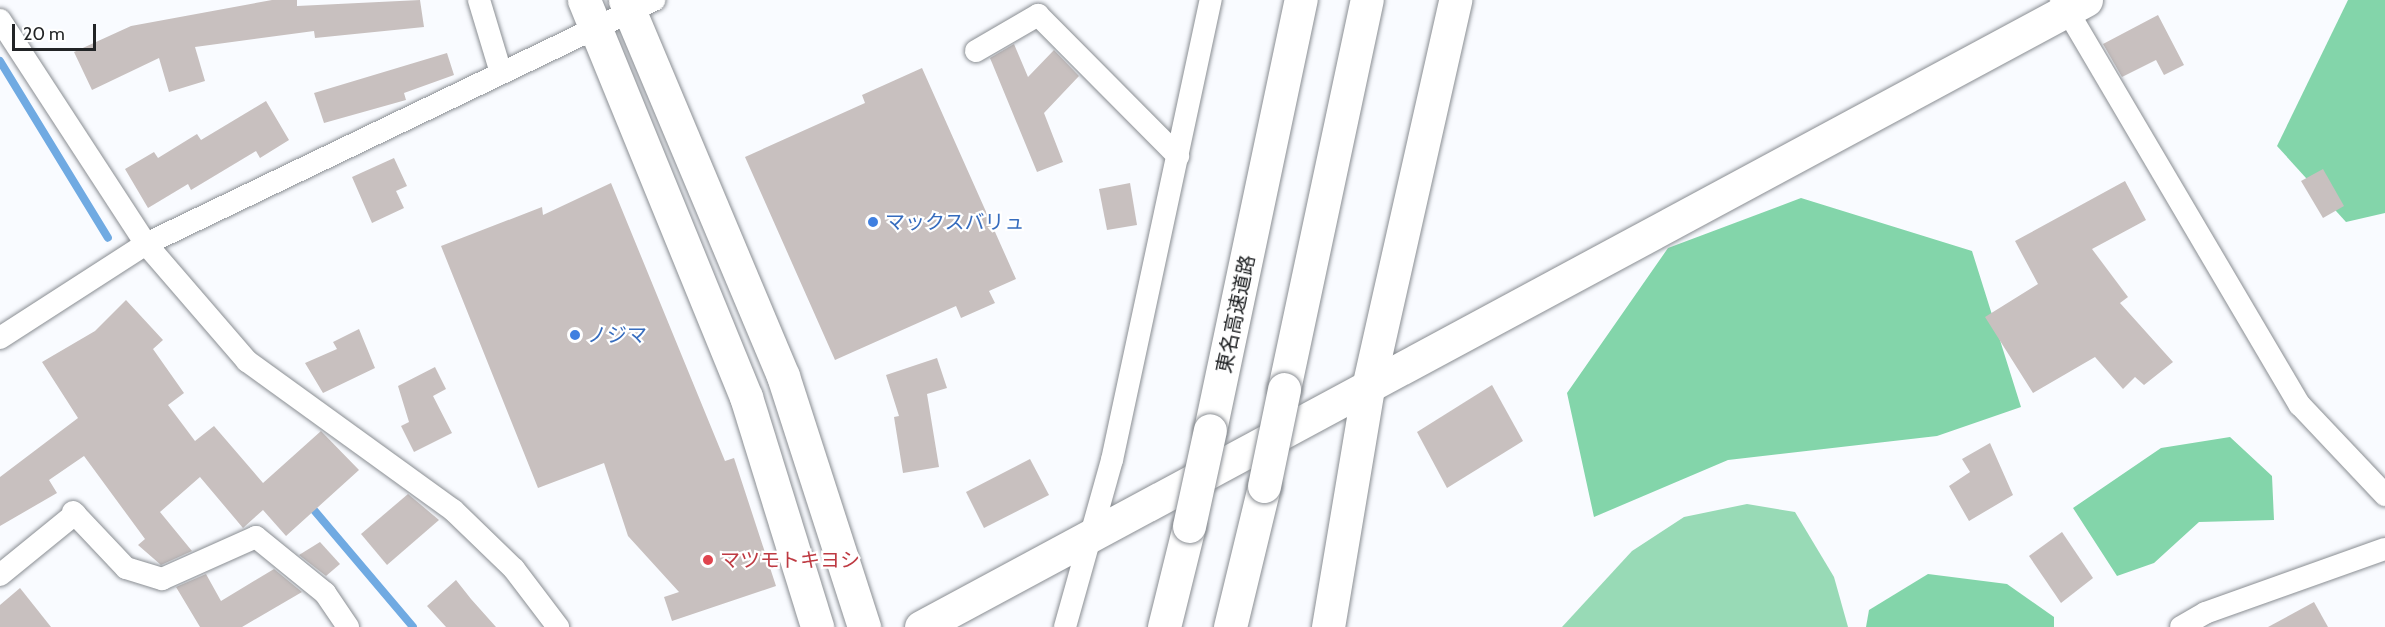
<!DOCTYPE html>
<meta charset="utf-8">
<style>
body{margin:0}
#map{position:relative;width:2385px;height:627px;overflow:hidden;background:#f9fbff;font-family:Cabin,"Noto Sans JP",sans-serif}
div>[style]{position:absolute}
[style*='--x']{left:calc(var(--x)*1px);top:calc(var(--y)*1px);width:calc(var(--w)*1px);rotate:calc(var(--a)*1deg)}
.green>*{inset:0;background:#98dab6}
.forest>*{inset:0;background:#83d5aa}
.stream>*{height:8px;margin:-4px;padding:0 4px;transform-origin:4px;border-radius:4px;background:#70aae2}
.building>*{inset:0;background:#c8c0bf}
.roads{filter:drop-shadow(0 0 2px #8a8e93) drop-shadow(0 0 2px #8a8e93)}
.street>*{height:22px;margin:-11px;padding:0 11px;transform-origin:11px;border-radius:11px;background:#fff}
.secondary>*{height:33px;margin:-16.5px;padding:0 16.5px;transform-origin:16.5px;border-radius:16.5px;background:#fff}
.highway>*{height:33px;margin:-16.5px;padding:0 16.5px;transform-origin:16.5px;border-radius:16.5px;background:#fff}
.bridges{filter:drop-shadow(0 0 2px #8a8e93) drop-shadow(0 0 2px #8a8e93)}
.highway-bridge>*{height:33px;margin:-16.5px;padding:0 16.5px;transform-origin:16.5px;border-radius:16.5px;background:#fff}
.dots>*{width:16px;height:16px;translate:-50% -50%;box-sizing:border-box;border:3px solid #fff;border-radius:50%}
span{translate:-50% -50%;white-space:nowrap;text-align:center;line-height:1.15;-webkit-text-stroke:4.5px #fff;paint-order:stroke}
.shop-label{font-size:20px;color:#366cbe}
.left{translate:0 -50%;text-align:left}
.street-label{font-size:20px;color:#222426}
.health-label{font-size:20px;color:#be3a42}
.scale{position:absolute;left:12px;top:24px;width:84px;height:27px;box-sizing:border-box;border:3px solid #222426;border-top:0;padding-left:8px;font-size:18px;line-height:21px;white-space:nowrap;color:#222426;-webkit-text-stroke:4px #fff;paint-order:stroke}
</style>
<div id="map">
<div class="green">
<i style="clip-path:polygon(1747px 504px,1795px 512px,1834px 577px,1848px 627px,1562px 627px,1632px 551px,1684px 517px)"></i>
</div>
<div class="forest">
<i style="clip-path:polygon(2348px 0,2385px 0,2385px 213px,2346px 222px,2277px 146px)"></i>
<i style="clip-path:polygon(1801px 198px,1972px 251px,2021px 407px,1937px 436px,1728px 460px,1594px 517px,1567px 393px,1668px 248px)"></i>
<i style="clip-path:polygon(2230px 437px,2272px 476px,2274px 520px,2199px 522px,2154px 563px,2117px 576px,2073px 508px,2161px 448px)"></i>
<i style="clip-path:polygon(1928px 574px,2007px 584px,2054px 617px,2054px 627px,1866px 627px,1869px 610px)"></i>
</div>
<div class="stream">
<i style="--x:0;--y:61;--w:207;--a:58.6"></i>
<i style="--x:308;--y:503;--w:162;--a:49.7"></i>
</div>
<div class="building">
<i style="clip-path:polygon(272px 0,297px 0,297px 6px,420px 0,424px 27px,315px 38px,314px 31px,195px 47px,205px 81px,169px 92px,159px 58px,92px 90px,74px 52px,131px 26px)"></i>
<i style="clip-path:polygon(2158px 15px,2184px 65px,2164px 75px,2156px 60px,2122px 77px,2103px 44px)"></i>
<i style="clip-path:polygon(1014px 44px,1028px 77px,1054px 50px,1079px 76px,1044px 113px,1063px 162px,1037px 172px,990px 58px)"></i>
<i style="clip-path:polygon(447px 53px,454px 75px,404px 93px,406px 100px,324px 123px,314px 93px)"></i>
<i style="clip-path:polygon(922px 68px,1016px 279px,989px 291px,995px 303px,961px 318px,956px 306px,835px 360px,745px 157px,865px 103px,862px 95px)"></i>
<i style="clip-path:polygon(266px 101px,289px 140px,260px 158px,256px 151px,191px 190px,188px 184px,148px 208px,125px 169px,154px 152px,158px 158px,197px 134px,201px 140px)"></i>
<i style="clip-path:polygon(394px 158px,407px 186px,396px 191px,404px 208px,372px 223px,352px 177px)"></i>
<i style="clip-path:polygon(2323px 169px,2344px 206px,2323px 218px,2301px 181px)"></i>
<i style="clip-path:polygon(2125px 181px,2146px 220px,2092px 249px,2128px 297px,2120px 303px,2173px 362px,2144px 385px,2135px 377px,2123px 389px,2095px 357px,2033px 393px,1985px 317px,2038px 284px,2015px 241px)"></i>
<i style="clip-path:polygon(611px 183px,725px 461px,734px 458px,776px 586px,672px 621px,664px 597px,679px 592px,628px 536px,604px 463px,538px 488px,441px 246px,542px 207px,543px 215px)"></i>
<i style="clip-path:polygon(1130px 183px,1137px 225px,1107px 230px,1099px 189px)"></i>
<i style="clip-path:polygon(126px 300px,163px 340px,153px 349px,184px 393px,168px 405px,195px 441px,214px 426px,263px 483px,321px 431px,359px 470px,286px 536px,263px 510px,243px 528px,200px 477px,160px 512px,192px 551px,161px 565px,138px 545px,145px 539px,84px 456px,49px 480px,57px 493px,0 526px,0 477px,78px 418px,42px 362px,95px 331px)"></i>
<i style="clip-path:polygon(359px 329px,375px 368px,323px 393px,305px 363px,337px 349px,333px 342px)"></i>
<i style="clip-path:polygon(937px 358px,947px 388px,927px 394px,939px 467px,903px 473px,894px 417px,899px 416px,886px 375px)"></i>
<i style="clip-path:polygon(435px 367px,446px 389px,433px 396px,452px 433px,414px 452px,401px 426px,409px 422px,398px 386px)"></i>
<i style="clip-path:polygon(1492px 385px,1523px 441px,1447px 488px,1417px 432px)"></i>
<i style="clip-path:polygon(1990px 443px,2013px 495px,1969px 521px,1949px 486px,1970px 472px,1962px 459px)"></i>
<i style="clip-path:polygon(1030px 459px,1049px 495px,984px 528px,966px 492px)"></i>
<i style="clip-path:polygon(408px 494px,439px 520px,387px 565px,361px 534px)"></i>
<i style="clip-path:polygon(2062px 532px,2093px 578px,2061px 603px,2029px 556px)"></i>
<i style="clip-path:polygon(320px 542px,340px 564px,326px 576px,299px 555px)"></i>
<i style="clip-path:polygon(274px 569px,302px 592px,242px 627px,200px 627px,176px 587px,206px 574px,221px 601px)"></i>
<i style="clip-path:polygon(456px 580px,471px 599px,496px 627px,446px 627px,427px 606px)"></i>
<i style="clip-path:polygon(20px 588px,51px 627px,0 627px,0 605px)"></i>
<i style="clip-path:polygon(2314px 602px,2328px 627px,2268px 627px)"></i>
</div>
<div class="roads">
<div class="street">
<i style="--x:479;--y:0;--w:76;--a:73.2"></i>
<i style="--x:2061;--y:0;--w:470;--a:59.5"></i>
<i style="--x:2300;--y:405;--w:124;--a:46.6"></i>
<i style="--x:0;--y:20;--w:267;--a:56.9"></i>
<i style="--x:146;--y:244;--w:155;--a:49.2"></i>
<i style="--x:247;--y:361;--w:254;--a:35.9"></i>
<i style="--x:453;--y:510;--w:85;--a:44"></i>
<i style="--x:514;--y:569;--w:73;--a:52.8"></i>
<i style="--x:976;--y:51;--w:72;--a:-30.1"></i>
<i style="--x:1038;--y:15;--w:199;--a:45.2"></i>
<i style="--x:0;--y:338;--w:174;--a:-32.8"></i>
<i style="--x:146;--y:244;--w:564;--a:-25.66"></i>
<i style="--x:73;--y:512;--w:77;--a:46.6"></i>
<i style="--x:126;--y:568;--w:38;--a:17"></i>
<i style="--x:162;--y:579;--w:103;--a:-24.1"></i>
<i style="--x:256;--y:537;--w:89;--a:39.1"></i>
<i style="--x:325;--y:593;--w:41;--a:55.9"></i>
<i style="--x:0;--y:575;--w:97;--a:-39.1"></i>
<i style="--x:1065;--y:627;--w:173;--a:-74.3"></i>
<i style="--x:1112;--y:460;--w:471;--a:-77.9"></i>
<i style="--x:2181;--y:627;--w:28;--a:-30"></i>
<i style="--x:2205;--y:613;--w:191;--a:-19.6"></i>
</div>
<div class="secondary">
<i style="--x:584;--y:0;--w:429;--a:67.8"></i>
<i style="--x:746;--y:397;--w:241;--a:72.8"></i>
<i style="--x:625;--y:0;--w:408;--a:67.2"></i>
<i style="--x:783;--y:376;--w:264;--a:72.1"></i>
<i style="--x:921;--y:627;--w:1323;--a:-28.29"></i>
<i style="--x:1328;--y:627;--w:247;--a:-80.5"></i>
<i style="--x:1369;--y:383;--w:393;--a:-77.3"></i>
</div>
<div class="highway">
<i style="--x:1284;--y:389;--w:398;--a:-78"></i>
<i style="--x:1210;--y:430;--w:440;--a:-78.1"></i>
<i style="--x:1164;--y:627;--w:104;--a:-76.1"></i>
<i style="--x:1230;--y:627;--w:145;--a:-76.4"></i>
</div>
</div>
<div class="bridges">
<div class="highway-bridge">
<i style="--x:1264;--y:486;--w:99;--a:-78.3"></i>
<i style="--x:1189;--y:526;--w:98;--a:-77.7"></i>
</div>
</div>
<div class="dots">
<i style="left:873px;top:222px;background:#3f7fe0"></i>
<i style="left:575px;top:335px;background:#3f7fe0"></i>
<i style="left:708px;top:560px;background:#e0444e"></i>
</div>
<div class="shop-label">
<span class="left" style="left:885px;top:222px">マックスバリュ</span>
<span class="left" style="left:587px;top:335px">ノジマ</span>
</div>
<div class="street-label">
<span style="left:1236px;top:314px;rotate:-78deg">東名高速道路</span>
</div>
<div class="health-label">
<span class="left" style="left:720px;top:560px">マツモトキヨシ</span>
</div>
<div class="scale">20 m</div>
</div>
